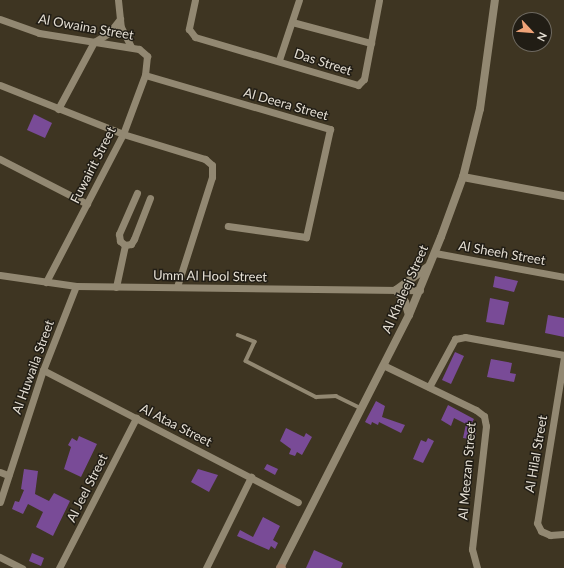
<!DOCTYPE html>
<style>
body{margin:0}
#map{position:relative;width:564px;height:568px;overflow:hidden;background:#3e3522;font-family:Lato,sans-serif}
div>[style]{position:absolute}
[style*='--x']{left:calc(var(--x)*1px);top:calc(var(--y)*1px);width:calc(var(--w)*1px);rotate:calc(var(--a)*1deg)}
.building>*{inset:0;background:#794b97}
.service>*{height:3.5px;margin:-1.75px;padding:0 1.75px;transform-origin:1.75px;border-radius:1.75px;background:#928872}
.minor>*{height:7px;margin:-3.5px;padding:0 3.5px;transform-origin:3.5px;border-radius:3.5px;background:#928872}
.tertiary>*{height:8px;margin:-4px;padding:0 4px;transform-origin:4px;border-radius:4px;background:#928872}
.secondary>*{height:9px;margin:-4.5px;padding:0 4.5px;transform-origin:4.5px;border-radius:4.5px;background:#9f8169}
span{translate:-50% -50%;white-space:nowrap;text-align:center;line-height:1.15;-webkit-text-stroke:3px #211d15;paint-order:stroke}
.street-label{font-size:13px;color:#e4ded3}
.north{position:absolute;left:512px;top:12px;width:40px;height:40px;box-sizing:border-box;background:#211d15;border:1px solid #6f6a61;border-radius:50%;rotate:116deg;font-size:11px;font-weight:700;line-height:16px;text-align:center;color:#e4ded3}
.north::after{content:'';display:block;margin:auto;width:14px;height:18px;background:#efa378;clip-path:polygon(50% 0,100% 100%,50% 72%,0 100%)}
</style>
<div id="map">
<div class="building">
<i style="clip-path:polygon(34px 114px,52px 123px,45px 138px,27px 130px)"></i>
<i style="clip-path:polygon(495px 276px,518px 281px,514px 292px,493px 287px)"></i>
<i style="clip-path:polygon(490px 298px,509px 302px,504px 325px,486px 322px)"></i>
<i style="clip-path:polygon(548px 315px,564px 318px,564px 337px,545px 333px)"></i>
<i style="clip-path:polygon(455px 352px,464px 356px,451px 384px,442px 380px)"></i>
<i style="clip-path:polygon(491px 359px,512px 363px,510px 373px,516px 374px,514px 382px,487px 377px)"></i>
<i style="clip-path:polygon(376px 401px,385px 406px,382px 417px,405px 425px,401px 433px,379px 422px,378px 425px,372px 422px,371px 425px,365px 422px)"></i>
<i style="clip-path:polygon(448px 405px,474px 419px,469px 428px,476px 429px,475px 440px,463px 438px,466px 424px,454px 418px,451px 426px,441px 420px)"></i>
<i style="clip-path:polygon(286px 428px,304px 437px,306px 433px,312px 437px,302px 455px,297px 452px,295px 456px,289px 454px,291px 449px,280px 441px)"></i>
<i style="clip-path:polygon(79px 436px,97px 444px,81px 477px,64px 469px,71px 447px,68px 445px,72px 438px,77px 441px)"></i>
<i style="clip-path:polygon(428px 438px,434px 441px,423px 463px,413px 459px,421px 440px,426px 442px)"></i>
<i style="clip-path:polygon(267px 464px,278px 469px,275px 475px,264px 469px)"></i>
<i style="clip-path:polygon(24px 469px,38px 471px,35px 494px,49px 501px,54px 493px,70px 501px,53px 536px,36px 527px,43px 512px,28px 504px,23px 514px,12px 509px,15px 501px,19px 502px,24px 490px,21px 489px)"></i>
<i style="clip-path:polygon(198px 469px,218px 475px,209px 492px,191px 482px)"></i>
<i style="clip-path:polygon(263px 517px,280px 526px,273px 540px,278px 543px,275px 549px,271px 546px,269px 550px,237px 536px,240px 530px,253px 537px)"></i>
<i style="clip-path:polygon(314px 550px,343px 563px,341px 568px,306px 568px)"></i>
<i style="clip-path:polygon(32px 553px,44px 558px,41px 566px,29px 561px)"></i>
</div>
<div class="service">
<i style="--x:238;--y:335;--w:18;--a:22"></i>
<i style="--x:255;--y:342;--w:21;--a:115"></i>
<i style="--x:246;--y:361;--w:79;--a:27.2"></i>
<i style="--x:316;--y:397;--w:20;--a:-3"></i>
<i style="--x:336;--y:396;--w:28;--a:26"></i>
</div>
<div class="minor">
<i style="--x:118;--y:0;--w:27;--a:84"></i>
<i style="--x:121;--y:27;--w:22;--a:63"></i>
<i style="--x:195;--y:0;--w:30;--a:102"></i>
<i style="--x:189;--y:29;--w:10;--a:53"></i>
<i style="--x:195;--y:37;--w:170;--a:16.4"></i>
<i style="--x:358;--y:85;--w:8;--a:-45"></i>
<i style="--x:364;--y:79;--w:80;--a:-79.2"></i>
<i style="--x:0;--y:19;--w:41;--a:19.7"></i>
<i style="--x:39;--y:33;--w:101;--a:9.1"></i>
<i style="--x:139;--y:49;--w:11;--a:41"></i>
<i style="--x:147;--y:56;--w:19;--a:96"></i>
<i style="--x:145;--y:75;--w:63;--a:110.4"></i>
<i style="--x:123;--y:134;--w:167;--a:117.5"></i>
<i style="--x:292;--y:22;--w:82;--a:14.9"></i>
<i style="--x:279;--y:60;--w:63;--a:-71.6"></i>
<i style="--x:145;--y:75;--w:193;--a:16.3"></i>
<i style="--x:330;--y:129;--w:111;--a:102.5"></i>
<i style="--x:306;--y:237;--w:79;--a:-172"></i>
<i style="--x:0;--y:85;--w:132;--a:21.7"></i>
<i style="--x:123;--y:134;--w:86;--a:17"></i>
<i style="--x:205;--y:159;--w:9;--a:41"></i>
<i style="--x:212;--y:165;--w:12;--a:90"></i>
<i style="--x:212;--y:177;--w:115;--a:107.7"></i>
<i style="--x:58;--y:109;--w:76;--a:-61.8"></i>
<i style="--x:94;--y:42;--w:17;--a:-31"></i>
<i style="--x:109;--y:33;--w:18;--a:-52"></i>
<i style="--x:0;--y:159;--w:98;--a:27.3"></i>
<i style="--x:137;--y:193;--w:45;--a:113.7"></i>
<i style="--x:119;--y:234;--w:7;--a:82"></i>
<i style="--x:120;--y:241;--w:6;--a:39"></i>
<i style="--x:125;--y:245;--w:6;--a:-9"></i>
<i style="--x:131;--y:244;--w:6;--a:-59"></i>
<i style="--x:134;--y:239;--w:44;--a:-68.7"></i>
<i style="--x:435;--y:253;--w:131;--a:10.5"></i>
<i style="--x:0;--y:275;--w:77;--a:8.2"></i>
<i style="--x:76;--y:286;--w:344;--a:0.7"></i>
<i style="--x:116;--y:287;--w:43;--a:-77.9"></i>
<i style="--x:564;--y:357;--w:168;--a:99.2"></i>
<i style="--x:537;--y:523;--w:9;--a:63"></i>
<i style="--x:541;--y:531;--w:10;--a:24"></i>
<i style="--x:550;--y:535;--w:14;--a:-4"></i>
<i style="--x:383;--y:365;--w:103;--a:25.8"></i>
<i style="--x:476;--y:410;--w:10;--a:37"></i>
<i style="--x:484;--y:416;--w:10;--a:79"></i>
<i style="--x:486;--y:426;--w:124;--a:96.5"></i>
<i style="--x:472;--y:549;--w:20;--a:75"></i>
<i style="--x:43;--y:370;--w:287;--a:27.4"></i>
<i style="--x:429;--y:387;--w:55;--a:-61.6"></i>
<i style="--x:455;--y:339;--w:10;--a:-11"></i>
<i style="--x:465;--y:337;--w:101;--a:10.3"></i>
<i style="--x:0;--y:472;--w:9;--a:21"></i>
<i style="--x:0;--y:502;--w:139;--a:-72"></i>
<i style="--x:43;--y:370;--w:90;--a:-68.6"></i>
<i style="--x:0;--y:557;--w:25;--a:27"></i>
<i style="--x:59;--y:568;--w:169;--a:-62.8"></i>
<i style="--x:206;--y:568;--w:102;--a:-63.7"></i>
</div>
<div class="tertiary">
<i style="--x:463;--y:177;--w:103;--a:10.7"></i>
<i style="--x:409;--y:315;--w:14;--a:-107"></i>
<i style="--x:405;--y:302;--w:15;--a:-127"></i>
<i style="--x:396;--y:290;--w:39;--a:-36"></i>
<i style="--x:280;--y:568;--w:284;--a:-63"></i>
<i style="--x:409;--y:315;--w:84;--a:-67.7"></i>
<i style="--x:441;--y:237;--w:64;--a:-69.9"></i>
<i style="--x:463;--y:177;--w:70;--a:-76"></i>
<i style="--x:480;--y:109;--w:110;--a:-82.2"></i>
</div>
<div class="secondary">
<i style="--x:280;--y:568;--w:1;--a:0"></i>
</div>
<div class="street-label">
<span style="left:86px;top:27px;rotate:10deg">Al Owaina Street</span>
<span style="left:323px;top:62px;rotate:18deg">Das Street</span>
<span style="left:286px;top:104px;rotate:16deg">Al Deera Street</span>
<span style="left:93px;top:165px;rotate:-63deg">Fuwairit Street</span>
<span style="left:502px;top:253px;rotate:10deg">Al Sheeh Street</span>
<span style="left:210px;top:276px;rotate:1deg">Umm Al Hool Street</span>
<span style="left:405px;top:289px;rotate:-66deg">Al Khaleej Street</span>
<span style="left:33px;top:367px;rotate:-70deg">Al Huwaila Street</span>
<span style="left:176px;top:425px;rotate:27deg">Al Ataa Street</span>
<span style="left:536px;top:454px;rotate:-80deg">Al Hilal Street</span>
<span style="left:467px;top:471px;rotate:-85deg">Al Meezan Street</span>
<span style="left:87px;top:488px;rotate:-63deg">Al Jeel Street</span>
</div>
<div class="north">N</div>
</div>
